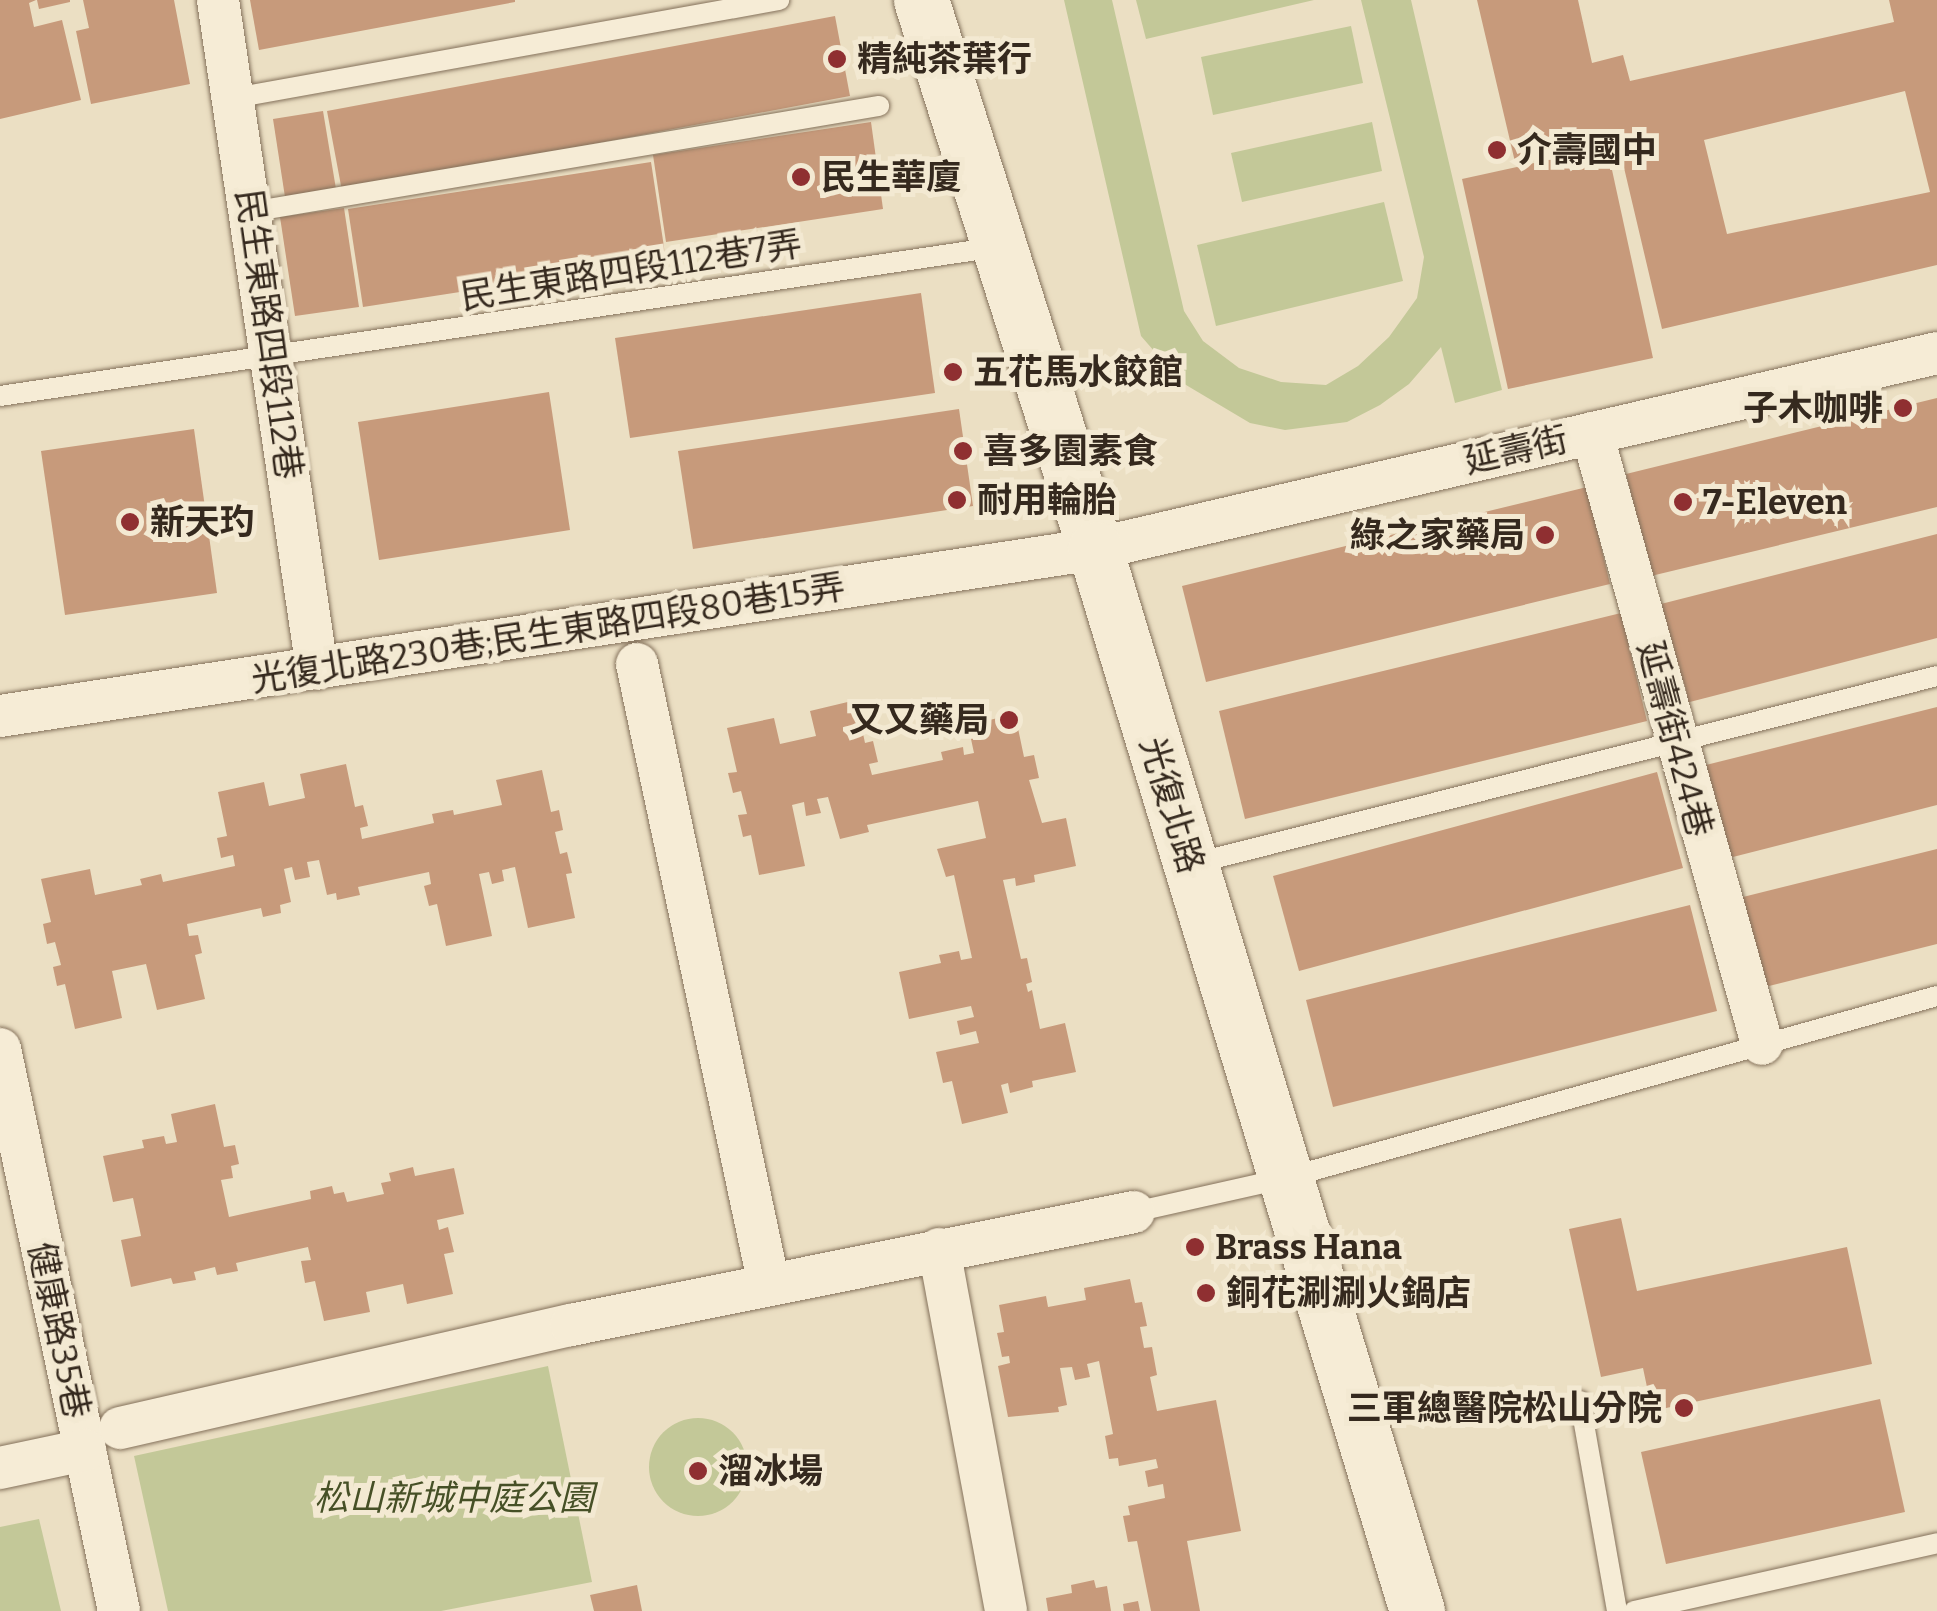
<!DOCTYPE html>
<meta charset="utf-8">
<style>
body{margin:0}
#map{position:relative;width:1937px;height:1611px;overflow:hidden;background:#ebdfc3;font-family:Bitter,"Noto Sans TC",serif}
div>[style]{position:absolute}
[style*='--x']{left:calc(var(--x)*1px);top:calc(var(--y)*1px);width:calc(var(--w)*1px);rotate:calc(var(--a)*1deg)}
.green>*{inset:0;background:#c3c898}
.round{border-radius:50%}
.building>*{inset:0;background:#c79a7b}
.roads{filter:drop-shadow(0 0 2px #84715b) drop-shadow(0 0 2px #84715b)}
.lane>*{height:20px;margin:-10px;padding:0 10px;transform-origin:10px;border-radius:10px;background:#f6ecd6}
.street>*{height:42px;margin:-21px;padding:0 21px;transform-origin:21px;border-radius:21px;background:#f6ecd6}
.secondary>*{height:55px;margin:-27.5px;padding:0 27.5px;transform-origin:27.5px;border-radius:27.5px;background:#f6ecd6}
.dots>*{width:28px;height:28px;translate:-50% -50%;box-sizing:border-box;border:5px solid #f3e9d2;border-radius:50%}
span{translate:-50% -50%;white-space:nowrap;text-align:center;line-height:1.15;-webkit-text-stroke:10px #f3e9d2;paint-order:stroke}
.poi-label{font-size:35px;color:#35291e;font-weight:700}
.left{translate:0 -50%;text-align:left}
.right{translate:-100% -50%;text-align:right}
.street-label{font-size:35px;color:#35291e}
.park-label{font-size:35px;color:#465026;font-style:italic}
</style>
<div id="map">
<div class="green">
<i style="clip-path:polygon(1064px 0,1112px 0,1184px 311px,1203px 341px,1239px 368px,1281px 382px,1326px 385px,1358px 366px,1389px 337px,1417px 298px,1424px 257px,1361px 0,1411px 0,1502px 390px,1455px 403px,1441px 347px,1409px 384px,1380px 405px,1347px 422px,1285px 430px,1250px 423px,1181px 382px,1141px 336px)"></i>
<i style="clip-path:polygon(1136px 0,1314px 0,1146px 39px)"></i>
<i style="clip-path:polygon(1351px 26px,1363px 83px,1213px 115px,1201px 57px)"></i>
<i style="clip-path:polygon(1372px 122px,1382px 171px,1242px 202px,1231px 153px)"></i>
<i style="clip-path:polygon(1384px 202px,1403px 281px,1216px 326px,1197px 245px)"></i>
<i style="clip-path:polygon(548px 1366px,592px 1582px,441px 1611px,168px 1611px,134px 1456px)"></i>
<i class="round" style="left:649px;top:1418px;width:98px;height:98px"></i>
<i style="clip-path:polygon(39px 1519px,61px 1611px,0 1611px,0 1527px)"></i>
</div>
<div class="building">
<i style="clip-path:polygon(0 0,36px 0,29px 3px,34px 27px,62px 20px,81px 100px,0 119px)"></i>
<i style="clip-path:polygon(37px 0,70px 0,70px 2px,39px 9px)"></i>
<i style="clip-path:polygon(83px 0,174px 0,190px 84px,91px 104px,76px 31px,89px 28px)"></i>
<i style="clip-path:polygon(250px 0,515px 0,515px 2px,259px 50px)"></i>
<i style="clip-path:polygon(evenodd,1477px 0,1578px 0,1592px 63px,1623px 55px,1630px 81px,1894px 22px,1889px 0,1937px 0,1937px 265px,1662px 329px,1617px 138px,1515px 162px,1477px 0,1905px 91px,1930px 192px,1727px 234px,1704px 140px,1905px 91px)"></i>
<i style="clip-path:polygon(835px 16px,850px 96px,342px 191px,327px 111px)"></i>
<i style="clip-path:polygon(323px 111px,336px 189px,285px 197px,273px 119px)"></i>
<i style="clip-path:polygon(871px 122px,883px 209px,666px 242px,653px 155px)"></i>
<i style="clip-path:polygon(1607px 147px,1653px 358px,1508px 389px,1462px 179px)"></i>
<i style="clip-path:polygon(651px 162px,666px 260px,363px 307px,348px 209px)"></i>
<i style="clip-path:polygon(344px 208px,359px 307px,295px 316px,280px 217px)"></i>
<i style="clip-path:polygon(921px 293px,935px 393px,630px 438px,615px 338px)"></i>
<i style="clip-path:polygon(549px 392px,570px 530px,379px 560px,358px 422px)"></i>
<i style="clip-path:polygon(1937px 398px,1937px 507px,1651px 576px,1626px 474px)"></i>
<i style="clip-path:polygon(959px 409px,973px 506px,693px 549px,678px 451px)"></i>
<i style="clip-path:polygon(194px 429px,217px 593px,65px 615px,41px 451px)"></i>
<i style="clip-path:polygon(1587px 487px,1610px 584px,1206px 682px,1182px 586px)"></i>
<i style="clip-path:polygon(1937px 534px,1937px 638px,1682px 704px,1657px 605px)"></i>
<i style="clip-path:polygon(1621px 613px,1647px 721px,1245px 819px,1219px 711px)"></i>
<i style="clip-path:polygon(856px 700px,865px 743px,873px 741px,878px 762px,869px 764px,872px 775px,943px 760px,941px 752px,963px 747px,964px 755px,974px 753px,968px 725px,1015px 714px,1024px 757px,1034px 755px,1039px 778px,1029px 780px,1042px 823px,1066px 818px,1076px 866px,1034px 875px,1035px 882px,1016px 886px,1015px 878px,1003px 880px,1021px 959px,1027px 958px,1032px 982px,1026px 984px,1028px 992px,1032px 990px,1040px 1029px,1065px 1023px,1076px 1072px,1032px 1081px,1033px 1087px,1010px 1093px,1008px 1083px,1001px 1085px,1008px 1113px,962px 1124px,952px 1081px,943px 1083px,936px 1052px,979px 1043px,976px 1031px,960px 1035px,957px 1021px,974px 1017px,971px 1006px,909px 1019px,899px 972px,941px 963px,939px 955px,959px 951px,961px 960px,972px 958px,954px 875px,946px 877px,937px 849px,986px 838px,978px 801px,867px 825px,869px 832px,840px 839px,828px 797px,817px 799px,821px 813px,806px 816px,804px 802px,792px 805px,805px 866px,759px 875px,751px 835px,743px 837px,738px 815px,747px 814px,741px 791px,733px 793px,728px 773px,737px 772px,727px 728px,774px 718px,780px 744px,816px 736px,810px 711px)"></i>
<i style="clip-path:polygon(1937px 707px,1937px 805px,1725px 859px,1702px 766px)"></i>
<i style="clip-path:polygon(346px 764px,355px 807px,363px 805px,368px 826px,360px 828px,362px 839px,434px 823px,432px 814px,453px 810px,454px 815px,502px 805px,496px 780px,542px 770px,551px 812px,559px 810px,563px 830px,555px 832px,560px 854px,567px 852px,572px 873px,566px 874px,575px 918px,528px 928px,515px 867px,502px 870px,504px 881px,492px 884px,489px 872px,479px 874px,492px 936px,446px 946px,437px 904px,429px 906px,424px 886px,431px 884px,429px 872px,358px 887px,360px 895px,337px 900px,336px 893px,327px 895px,319px 860px,307px 862px,310px 877px,295px 880px,292px 867px,284px 869px,291px 902px,280px 905px,281px 913px,263px 917px,261px 908px,187px 924px,189px 936px,198px 935px,202px 953px,195px 955px,205px 999px,157px 1010px,146px 964px,112px 971px,122px 1018px,75px 1029px,65px 984px,57px 986px,53px 967px,61px 965px,55px 942px,47px 944px,43px 924px,51px 922px,41px 879px,90px 869px,95px 895px,142px 885px,140px 879px,161px 874px,163px 882px,235px 866px,233px 855px,221px 858px,217px 838px,227px 836px,218px 792px,264px 782px,269px 806px,305px 798px,300px 774px)"></i>
<i style="clip-path:polygon(1657px 772px,1683px 868px,1299px 971px,1273px 876px)"></i>
<i style="clip-path:polygon(1937px 849px,1937px 944px,1761px 988px,1739px 898px)"></i>
<i style="clip-path:polygon(1690px 905px,1717px 1011px,1333px 1107px,1306px 1000px)"></i>
<i style="clip-path:polygon(215px 1104px,224px 1147px,235px 1145px,239px 1164px,231px 1166px,233px 1178px,221px 1180px,229px 1217px,311px 1199px,310px 1191px,332px 1186px,334px 1194px,344px 1192px,347px 1202px,384px 1194px,381px 1183px,391px 1181px,389px 1173px,413px 1167px,415px 1176px,454px 1168px,464px 1214px,437px 1220px,439px 1230px,448px 1227px,454px 1252px,444px 1254px,453px 1294px,407px 1304px,403px 1284px,366px 1292px,370px 1312px,324px 1321px,315px 1281px,305px 1283px,301px 1261px,311px 1260px,308px 1247px,236px 1263px,238px 1271px,217px 1275px,215px 1267px,194px 1272px,196px 1280px,173px 1284px,171px 1278px,131px 1287px,121px 1240px,141px 1236px,133px 1198px,113px 1202px,103px 1156px,144px 1148px,142px 1140px,164px 1136px,166px 1144px,177px 1142px,171px 1114px)"></i>
<i style="clip-path:polygon(1621px 1218px,1637px 1291px,1847px 1247px,1872px 1364px,1652px 1411px,1643px 1368px,1601px 1377px,1569px 1229px)"></i>
<i style="clip-path:polygon(1130px 1279px,1135px 1303px,1142px 1302px,1147px 1326px,1140px 1327px,1144px 1348px,1152px 1347px,1157px 1375px,1150px 1377px,1157px 1411px,1216px 1400px,1241px 1531px,1187px 1541px,1200px 1611px,1151px 1611px,1137px 1541px,1128px 1542px,1123px 1516px,1130px 1515px,1128px 1506px,1165px 1498px,1163px 1484px,1148px 1487px,1145px 1471px,1158px 1468px,1156px 1459px,1119px 1466px,1118px 1458px,1109px 1459px,1105px 1436px,1113px 1434px,1099px 1361px,1087px 1364px,1090px 1377px,1075px 1380px,1072px 1367px,1060px 1368px,1067px 1405px,1058px 1407px,1059px 1412px,1008px 1417px,998px 1366px,1010px 1363px,1009px 1356px,1002px 1357px,997px 1333px,1004px 1332px,999px 1305px,1046px 1296px,1048px 1307px,1086px 1300px,1084px 1288px)"></i>
<i style="clip-path:polygon(1880px 1399px,1905px 1512px,1666px 1564px,1641px 1452px)"></i>
<i style="clip-path:polygon(1094px 1580px,1096px 1588px,1107px 1586px,1111px 1611px,1048px 1611px,1046px 1598px,1072px 1593px,1071px 1585px)"></i>
<i style="clip-path:polygon(637px 1585px,642px 1611px,594px 1611px,590px 1595px)"></i>
<i style="clip-path:polygon(1138px 1601px,1140px 1611px,1124px 1611px,1123px 1604px)"></i>
</div>
<div class="roads">
<div class="lane">
<i style="--x:234;--y:98;--w:554;--a:-10.19"></i>
<i style="--x:250;--y:212;--w:638;--a:-9.57"></i>
<i style="--x:0;--y:396;--w:1008;--a:-8.5"></i>
<i style="--x:1192;--y:864;--w:768;--a:-14.16"></i>
<i style="--x:1134;--y:1212;--w:156;--a:-12.6"></i>
<i style="--x:1286;--y:1178;--w:676;--a:-15.62"></i>
<i style="--x:1580;--y:1401;--w:213;--a:80"></i>
<i style="--x:1634;--y:1611;--w:311;--a:-12.6"></i>
</div>
<div class="street">
<i style="--x:218;--y:0;--w:676;--a:81.58"></i>
<i style="--x:1592;--y:433;--w:634;--a:74.45"></i>
<i style="--x:637;--y:664;--w:635;--a:78"></i>
<i style="--x:0;--y:716;--w:1108;--a:-8.67"></i>
<i style="--x:1095;--y:549;--w:865;--a:-13.1"></i>
<i style="--x:0;--y:1049;--w:574;--a:78.04"></i>
<i style="--x:939;--y:1249;--w:368;--a:79.5"></i>
<i style="--x:120;--y:1428;--w:463;--a:-12.9"></i>
<i style="--x:571;--y:1325;--w:574;--a:-11.35"></i>
<i style="--x:0;--y:1468;--w:87;--a:-12"></i>
</div>
<div class="secondary">
<i style="--x:921;--y:0;--w:576;--a:72.41"></i>
<i style="--x:1095;--y:549;--w:1110;--a:73.13"></i>
</div>
</div>
<div class="dots">
<i style="left:837px;top:59px;background:#8f2f31"></i>
<i style="left:1497px;top:150px;background:#8f2f31"></i>
<i style="left:801px;top:177px;background:#8f2f31"></i>
<i style="left:953px;top:372px;background:#8f2f31"></i>
<i style="left:1903px;top:408px;background:#8f2f31"></i>
<i style="left:963px;top:451px;background:#8f2f31"></i>
<i style="left:957px;top:500px;background:#8f2f31"></i>
<i style="left:1683px;top:502px;background:#8f2f31"></i>
<i style="left:130px;top:522px;background:#8f2f31"></i>
<i style="left:1545px;top:535px;background:#8f2f31"></i>
<i style="left:1009px;top:720px;background:#8f2f31"></i>
<i style="left:1195px;top:1247px;background:#8f2f31"></i>
<i style="left:1206px;top:1293px;background:#8f2f31"></i>
<i style="left:1684px;top:1408px;background:#8f2f31"></i>
<i style="left:698px;top:1471px;background:#8f2f31"></i>
</div>
<div class="poi-label">
<span class="left" style="left:857px;top:59px">精純茶葉行</span>
<span class="left" style="left:1517px;top:150px">介壽國中</span>
<span class="left" style="left:821px;top:177px">民生華廈</span>
<span class="left" style="left:973px;top:372px">五花馬水餃館</span>
<span class="right" style="left:1883px;top:408px">子木咖啡</span>
<span class="left" style="left:983px;top:451px">喜多園素食</span>
<span class="left" style="left:977px;top:500px">耐用輪胎</span>
<span class="left" style="left:1703px;top:502px">7-Eleven</span>
<span class="left" style="left:150px;top:522px">新天玓</span>
<span class="right" style="left:1525px;top:535px">綠之家藥局</span>
<span class="right" style="left:989px;top:720px">又又藥局</span>
<span class="left" style="left:1215px;top:1247px">Brass Hana</span>
<span class="left" style="left:1226px;top:1293px">銅花涮涮火鍋店</span>
<span class="right" style="left:1662px;top:1408px">三軍總醫院松山分院</span>
<span class="left" style="left:718px;top:1471px">溜冰場</span>
</div>
<div class="street-label">
<span style="left:631px;top:270px;rotate:-9deg">民生東路四段112巷7弄</span>
<span style="left:269px;top:334px;rotate:82deg">民生東路四段112巷</span>
<span style="left:1516px;top:450px;rotate:-13deg">延壽街</span>
<span style="left:548px;top:633px;rotate:-9deg">光復北路230巷;民生東路四段80巷15弄</span>
<span style="left:1675px;top:739px;rotate:75deg">延壽街424巷</span>
<span style="left:1172px;top:805px;rotate:73deg">光復北路</span>
<span style="left:59px;top:1330px;rotate:78deg">健康路35巷</span>
</div>
<div class="park-label">
<span style="left:454px;top:1498px">松山新城中庭公園</span>
</div>
</div>
